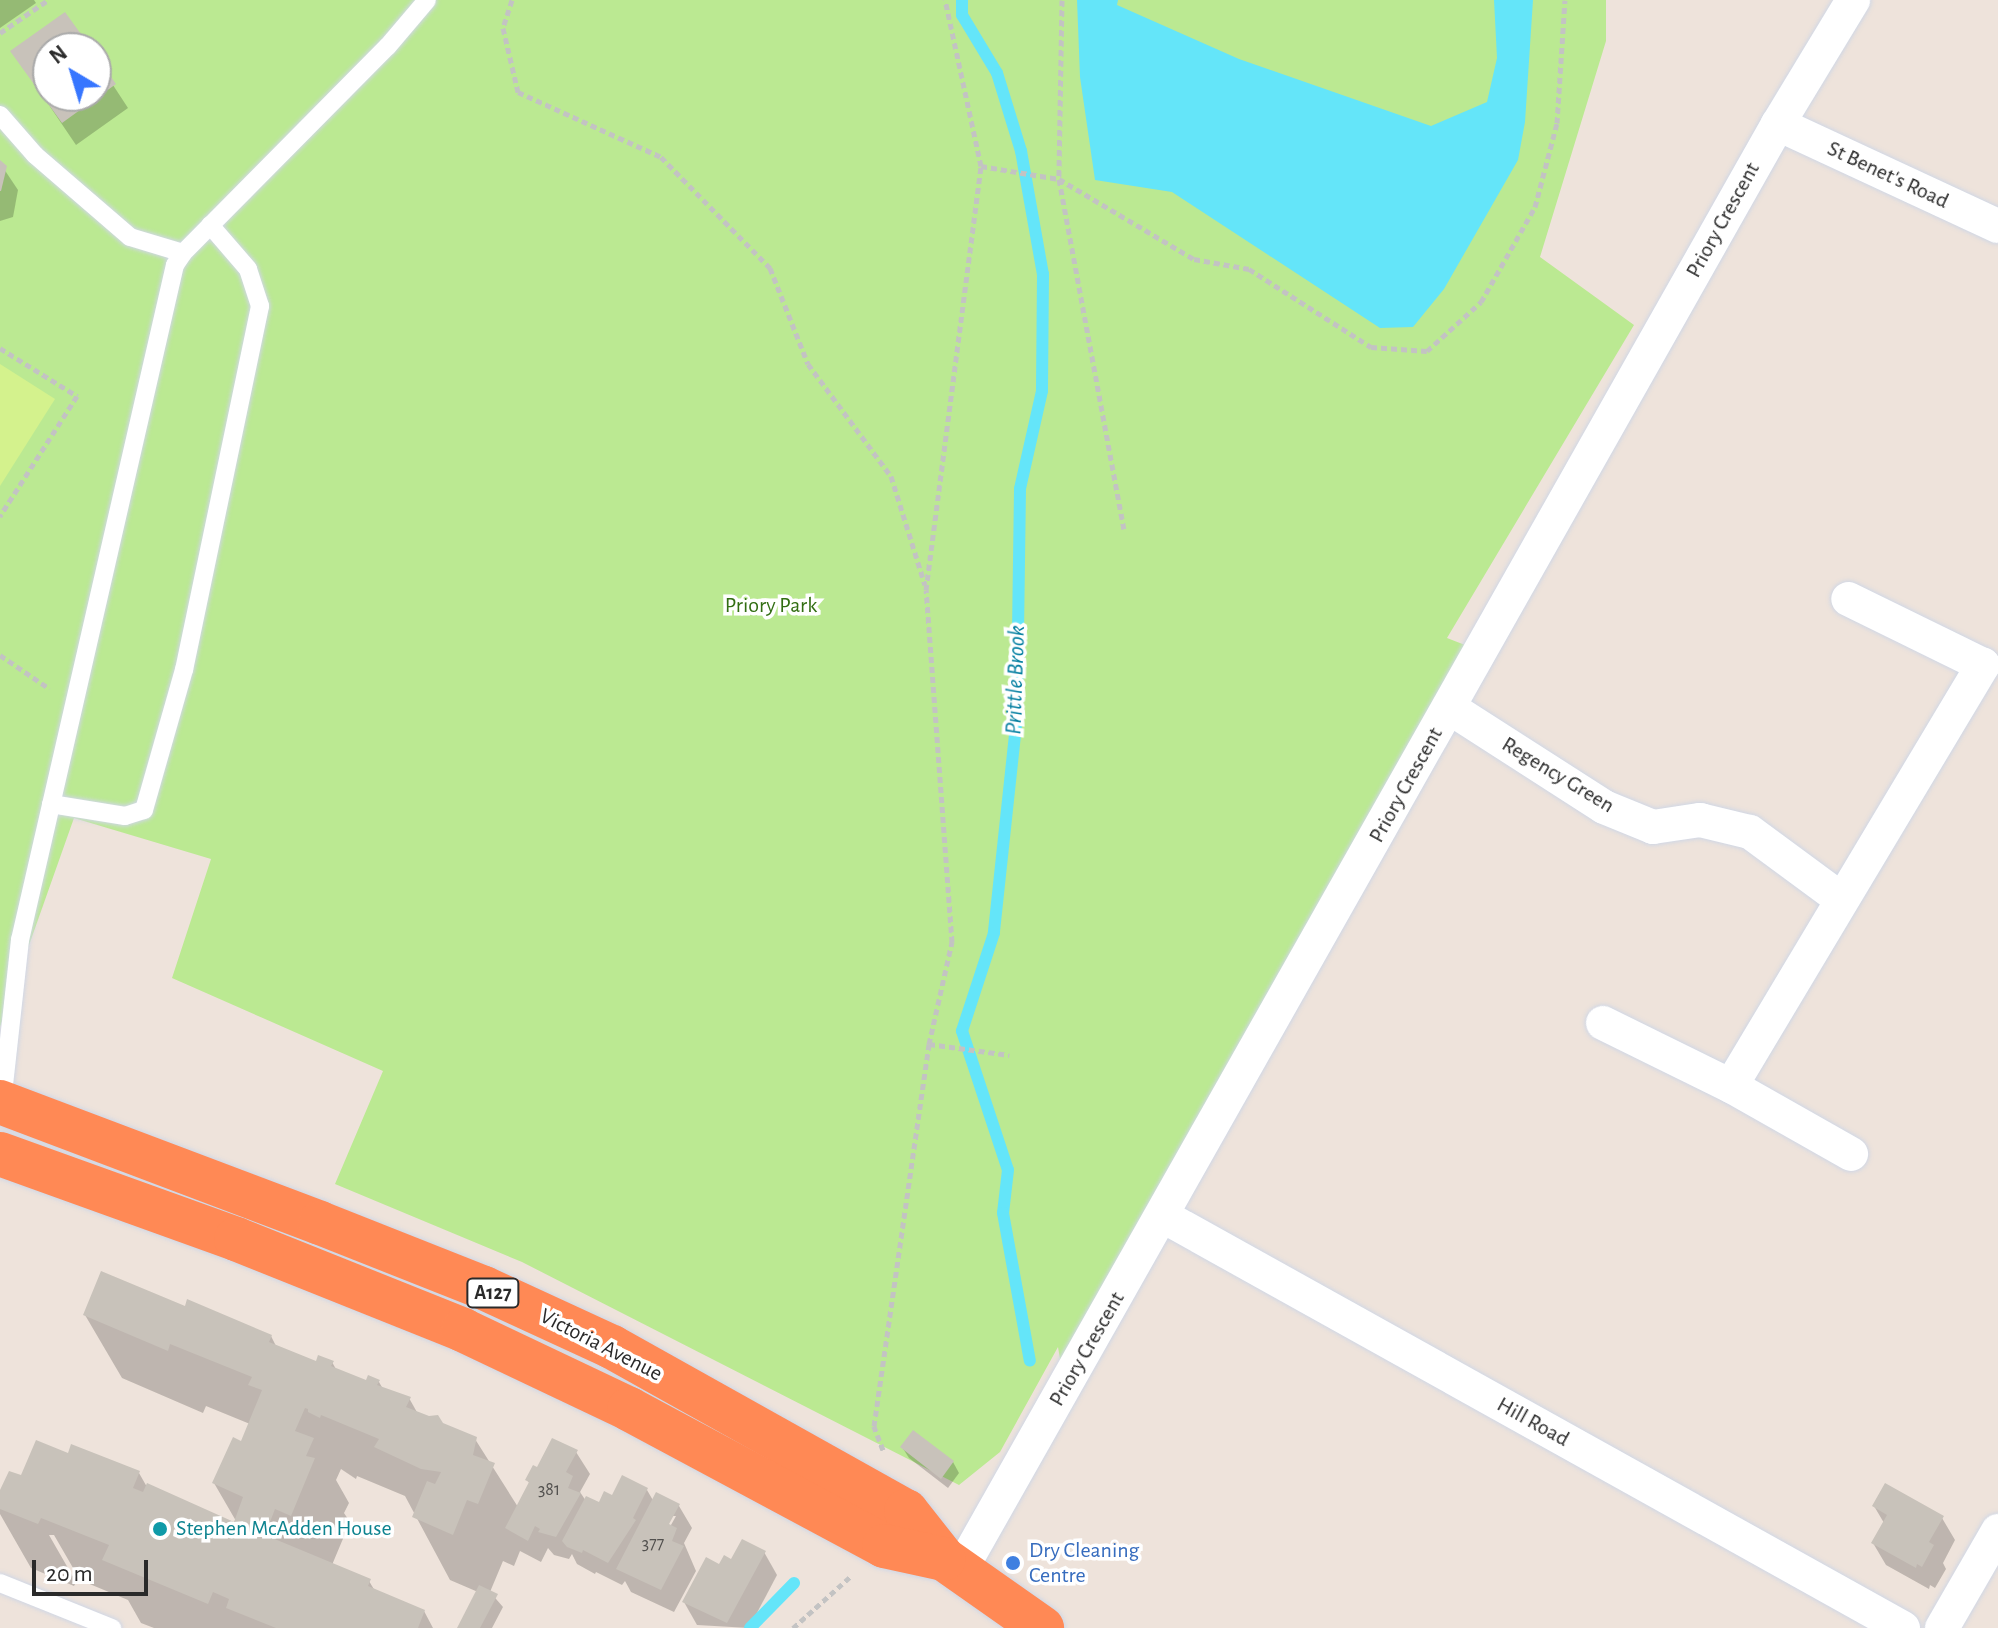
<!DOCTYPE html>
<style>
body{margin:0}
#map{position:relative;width:1998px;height:1628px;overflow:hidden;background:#eee3db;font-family:"Alegreya Sans",sans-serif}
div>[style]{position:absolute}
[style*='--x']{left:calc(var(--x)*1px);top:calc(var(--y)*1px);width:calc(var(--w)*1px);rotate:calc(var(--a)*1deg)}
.green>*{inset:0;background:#bbe992}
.pitch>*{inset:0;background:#d4f28d}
.water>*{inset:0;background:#64e5f9}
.shadow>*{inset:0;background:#0003}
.stream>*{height:12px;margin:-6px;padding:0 6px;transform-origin:6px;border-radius:6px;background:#64e5f9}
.building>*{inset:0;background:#c8c2ba}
.path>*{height:5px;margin-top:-2.5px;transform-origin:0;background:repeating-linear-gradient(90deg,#c3c3c3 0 6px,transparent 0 10px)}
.roads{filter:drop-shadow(0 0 2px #d0d7e5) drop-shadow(0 0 2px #d0d7e5)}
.lane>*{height:18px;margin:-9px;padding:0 9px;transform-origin:9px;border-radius:9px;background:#fff}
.street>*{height:34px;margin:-17px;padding:0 17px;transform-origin:17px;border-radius:17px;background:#fff}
.highway>*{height:44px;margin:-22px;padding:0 22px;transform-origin:22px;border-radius:22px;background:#ff8955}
.dots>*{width:22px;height:22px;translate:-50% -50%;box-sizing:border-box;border:4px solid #fff;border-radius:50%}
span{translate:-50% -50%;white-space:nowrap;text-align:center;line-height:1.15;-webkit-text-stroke:7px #fff;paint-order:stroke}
.number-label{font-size:18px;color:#52504e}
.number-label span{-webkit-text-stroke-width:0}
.shield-label span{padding:2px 6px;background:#fff;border:2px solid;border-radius:6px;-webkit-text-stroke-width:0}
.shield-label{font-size:20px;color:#2a2a2a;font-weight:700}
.street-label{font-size:22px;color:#2a2a2a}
.park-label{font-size:22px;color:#326e13}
.culture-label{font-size:22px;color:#0d838f}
.left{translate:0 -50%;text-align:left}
.shop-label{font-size:22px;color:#366cbe}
.water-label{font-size:24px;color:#027ea0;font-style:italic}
.north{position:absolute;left:32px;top:32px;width:80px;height:80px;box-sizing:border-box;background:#fff;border:2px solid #aaa;border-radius:50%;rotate:322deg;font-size:22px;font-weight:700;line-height:32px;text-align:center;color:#2a2a2a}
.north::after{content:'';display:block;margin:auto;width:28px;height:36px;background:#3776ff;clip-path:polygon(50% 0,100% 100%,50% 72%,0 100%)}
.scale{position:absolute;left:32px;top:1560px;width:116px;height:36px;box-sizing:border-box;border:4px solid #2a2a2a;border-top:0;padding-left:10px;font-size:24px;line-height:28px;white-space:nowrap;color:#2a2a2a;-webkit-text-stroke:6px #fff;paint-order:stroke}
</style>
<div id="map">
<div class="green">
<i style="clip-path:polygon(evenodd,0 0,1606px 0,1606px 41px,1540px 257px,1634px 325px,1447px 638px,1465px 645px,1061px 1365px,1058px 1347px,1000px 1452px,959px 1485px,522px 1262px,335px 1184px,383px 1071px,172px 978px,211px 859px,74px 818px,0 1027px,0 0,48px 48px,96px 48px,96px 96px,48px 96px,48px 48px)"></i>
</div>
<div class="pitch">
<i style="clip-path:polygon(0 364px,55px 399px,0 486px)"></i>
</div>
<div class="water">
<i style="clip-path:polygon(1077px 0,1118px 0,1117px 5px,1239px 59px,1431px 126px,1487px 102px,1497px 58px,1494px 0,1533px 0,1525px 122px,1518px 160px,1444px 289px,1413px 327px,1380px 328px,1172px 192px,1095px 180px,1080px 77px)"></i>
</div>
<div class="shadow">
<i style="clip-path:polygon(0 0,34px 0,36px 3px,0 28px)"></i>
<i style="clip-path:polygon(64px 15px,88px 48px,48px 48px,48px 96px,96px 96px,96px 59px,128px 108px,76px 145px,13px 52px)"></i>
<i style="clip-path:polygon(0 163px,18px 190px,13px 217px,0 221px)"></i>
<i style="clip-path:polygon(evenodd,186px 1309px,271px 1336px,277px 1348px,317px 1364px,332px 1362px,337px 1371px,367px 1382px,379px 1382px,383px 1389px,409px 1398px,418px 1414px,475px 1439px,518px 1507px,530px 1484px,527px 1480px,538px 1470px,576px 1452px,590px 1474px,580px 1492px,586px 1501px,599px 1505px,613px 1497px,647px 1490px,654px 1502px,679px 1506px,692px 1528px,684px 1543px,696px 1571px,674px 1612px,631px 1592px,625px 1581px,622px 1585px,596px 1572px,595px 1574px,577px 1564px,572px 1554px,569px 1559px,554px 1555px,548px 1548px,541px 1562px,520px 1551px,514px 1566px,503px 1561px,490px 1592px,503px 1607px,492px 1628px,459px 1628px,478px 1592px,450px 1580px,405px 1496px,357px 1476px,356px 1479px,341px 1469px,336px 1480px,349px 1503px,344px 1513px,350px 1522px,332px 1565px,369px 1581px,375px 1591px,424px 1611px,433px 1628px,154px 1628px,141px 1623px,128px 1600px,80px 1580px,54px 1535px,49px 1535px,76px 1582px,74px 1586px,31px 1568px,0 1514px,0 1495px,23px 1478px,70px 1455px,139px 1473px,147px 1487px,235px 1525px,236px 1521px,214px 1483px,243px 1443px,250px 1424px,206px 1406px,203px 1413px,122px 1378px,85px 1315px,186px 1309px,672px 1516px,676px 1516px,666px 1534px,663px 1532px,672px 1516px)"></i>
<i style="clip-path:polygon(902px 1447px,953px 1462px,959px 1473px,948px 1488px,909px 1458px)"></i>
<i style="clip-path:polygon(1874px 1506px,1942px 1518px,1955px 1540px,1943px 1563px,1946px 1569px,1935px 1588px,1930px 1585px,1929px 1589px,1886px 1565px,1873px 1543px,1884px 1523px)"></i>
<i style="clip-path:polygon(764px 1552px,777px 1575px,749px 1628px,697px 1625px,684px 1602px,720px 1567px)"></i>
</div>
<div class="stream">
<i style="--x:962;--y:0;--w:15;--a:90"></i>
<i style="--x:962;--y:15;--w:68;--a:58.9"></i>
<i style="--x:997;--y:73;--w:82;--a:72.9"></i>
<i style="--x:1021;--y:151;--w:125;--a:79.9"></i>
<i style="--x:1043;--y:274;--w:117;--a:90.5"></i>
<i style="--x:1042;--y:391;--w:100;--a:102.7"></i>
<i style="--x:1020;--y:489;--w:227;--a:90.8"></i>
<i style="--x:1017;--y:716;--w:218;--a:96.1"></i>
<i style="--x:994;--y:933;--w:103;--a:108.1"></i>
<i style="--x:962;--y:1031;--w:146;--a:71.7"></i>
<i style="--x:1008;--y:1170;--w:43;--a:96.6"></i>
<i style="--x:1003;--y:1213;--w:150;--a:79.7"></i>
<i style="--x:750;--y:1628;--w:63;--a:-45.6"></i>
</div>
<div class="building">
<i style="clip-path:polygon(65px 12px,91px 48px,48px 48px,48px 96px,96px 96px,96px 56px,116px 84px,62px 123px,10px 51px)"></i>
<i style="clip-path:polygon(0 160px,7px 166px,1px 191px,0 191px)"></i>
<i style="clip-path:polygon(101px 1271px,185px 1306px,187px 1299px,272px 1335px,269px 1342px,316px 1361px,318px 1355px,334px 1361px,331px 1366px,366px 1380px,368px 1375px,380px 1380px,377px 1385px,411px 1397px,406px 1407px,429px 1416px,438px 1415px,443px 1423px,477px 1437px,473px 1455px,495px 1463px,478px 1504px,467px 1500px,453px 1535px,412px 1517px,427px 1481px,435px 1484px,441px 1472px,421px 1469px,374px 1447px,379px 1439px,321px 1415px,320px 1418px,308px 1412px,308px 1409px,305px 1408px,295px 1431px,314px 1438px,306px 1456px,315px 1458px,291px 1516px,275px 1509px,265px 1535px,371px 1579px,368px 1586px,425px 1610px,418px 1628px,276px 1628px,226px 1608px,229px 1599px,213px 1592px,208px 1604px,102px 1560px,109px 1545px,41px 1518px,38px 1524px,0 1509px,0 1490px,9px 1471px,21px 1475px,36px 1440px,68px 1453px,71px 1444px,140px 1471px,133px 1488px,143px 1492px,147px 1483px,234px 1522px,243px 1497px,212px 1483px,233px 1437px,241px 1441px,262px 1390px,248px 1385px,252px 1377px,170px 1344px,168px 1351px,83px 1315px)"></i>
<i style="clip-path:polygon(913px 1430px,954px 1461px,941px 1479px,900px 1447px)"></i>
<i style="clip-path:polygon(552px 1438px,578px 1450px,566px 1472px,573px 1476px,568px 1488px,581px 1493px,556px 1537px,538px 1532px,540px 1529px,535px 1526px,528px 1541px,505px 1528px,529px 1482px,525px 1480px,533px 1465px,537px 1467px)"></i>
<i style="clip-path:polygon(622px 1475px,648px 1488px,633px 1518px,636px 1520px,608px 1563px,583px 1550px,582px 1553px,567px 1547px,562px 1541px,586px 1496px,599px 1502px,604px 1491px,612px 1495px)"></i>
<i style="clip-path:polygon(1885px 1483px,1944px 1516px,1929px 1542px,1934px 1545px,1922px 1567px,1917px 1564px,1916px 1568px,1871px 1543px,1887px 1515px,1872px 1506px)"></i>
<i style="clip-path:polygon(656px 1492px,680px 1504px,669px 1524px,677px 1528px,672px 1541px,684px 1546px,661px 1590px,616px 1569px)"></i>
<i style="clip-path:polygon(742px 1539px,766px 1551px,727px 1623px,682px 1602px,706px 1557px,719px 1564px,724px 1555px,731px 1559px)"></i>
<i style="clip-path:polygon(479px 1585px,498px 1594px,480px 1628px,457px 1628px)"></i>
</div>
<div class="path">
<i style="--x:512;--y:0;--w:29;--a:108"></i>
<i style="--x:503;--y:28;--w:66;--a:76.8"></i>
<i style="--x:518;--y:92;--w:157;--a:24.4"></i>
<i style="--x:661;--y:157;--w:156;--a:45.5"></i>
<i style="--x:770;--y:268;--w:103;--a:68.4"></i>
<i style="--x:808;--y:364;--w:139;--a:53.5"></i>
<i style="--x:891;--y:476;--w:114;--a:72.7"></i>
<i style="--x:1062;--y:0;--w:179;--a:91"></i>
<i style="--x:1059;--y:179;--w:356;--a:79.5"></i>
<i style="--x:0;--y:33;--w:58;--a:-34.5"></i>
<i style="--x:981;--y:166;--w:79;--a:9.5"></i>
<i style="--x:1059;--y:179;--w:157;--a:30.7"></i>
<i style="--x:1194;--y:259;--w:56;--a:10.3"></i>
<i style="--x:1249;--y:269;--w:145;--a:32.6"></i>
<i style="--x:1371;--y:347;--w:56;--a:4.1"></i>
<i style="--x:1427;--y:351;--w:73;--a:-42.2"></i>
<i style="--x:1481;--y:302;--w:109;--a:-60.4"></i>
<i style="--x:1535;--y:207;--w:87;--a:-75.3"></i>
<i style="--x:1557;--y:123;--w:123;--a:-86.3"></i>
<i style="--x:0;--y:348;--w:91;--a:31.9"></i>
<i style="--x:77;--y:396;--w:143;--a:122.7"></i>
<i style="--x:0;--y:655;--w:60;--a:34.2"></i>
<i style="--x:929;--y:1044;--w:81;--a:7.8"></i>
<i style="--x:883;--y:1450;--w:26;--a:-111"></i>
<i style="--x:874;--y:1426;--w:386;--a:-81.8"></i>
<i style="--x:929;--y:1044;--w:105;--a:-77.3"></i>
<i style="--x:952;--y:942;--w:353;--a:-94.2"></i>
<i style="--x:926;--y:590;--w:428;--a:-82.6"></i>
<i style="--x:981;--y:166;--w:170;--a:-102.2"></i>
<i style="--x:793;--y:1628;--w:79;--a:-41.9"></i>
</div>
<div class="roads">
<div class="lane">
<i style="--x:0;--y:115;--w:53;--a:48.8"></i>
<i style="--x:35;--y:155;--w:125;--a:40.8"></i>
<i style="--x:130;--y:237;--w:55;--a:16.8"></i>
<i style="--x:183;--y:253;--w:291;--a:-45.3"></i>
<i style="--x:388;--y:46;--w:60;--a:-49.7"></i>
<i style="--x:51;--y:804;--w:75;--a:9.2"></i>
<i style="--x:125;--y:816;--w:20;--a:-18"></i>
<i style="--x:144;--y:810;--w:146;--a:-74.1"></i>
<i style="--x:184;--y:670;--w:372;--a:-78.2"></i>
<i style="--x:260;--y:306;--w:39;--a:-108"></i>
<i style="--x:248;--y:269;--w:58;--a:-130.8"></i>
<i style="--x:2;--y:1103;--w:164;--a:-83.7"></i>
<i style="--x:20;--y:940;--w:693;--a:-77.07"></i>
<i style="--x:175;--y:265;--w:14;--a:-56"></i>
<i style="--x:0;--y:1583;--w:121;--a:21.9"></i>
</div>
<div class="street">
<i style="--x:1778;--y:124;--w:242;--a:24.9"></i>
<i style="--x:1450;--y:708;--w:183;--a:32.7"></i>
<i style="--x:1604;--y:807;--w:53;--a:22.2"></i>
<i style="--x:1653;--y:827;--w:48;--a:-8.5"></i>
<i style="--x:1700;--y:820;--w:51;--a:13.5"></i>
<i style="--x:1750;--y:832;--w:113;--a:36.4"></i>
<i style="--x:1603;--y:1023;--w:143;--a:26.2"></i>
<i style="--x:1731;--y:1086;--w:138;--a:29.5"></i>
<i style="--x:1731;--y:1086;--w:491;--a:-59.1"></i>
<i style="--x:1983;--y:665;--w:150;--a:-153.9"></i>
<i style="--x:1163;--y:1216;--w:847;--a:29.11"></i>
<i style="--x:960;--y:1571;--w:1662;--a:-60.52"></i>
<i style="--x:1778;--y:124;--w:145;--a:-58.8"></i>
<i style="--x:1942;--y:1628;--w:112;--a:-60"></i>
</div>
<div class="highway">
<i style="--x:0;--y:1102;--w:342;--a:20.7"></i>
<i style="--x:320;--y:1223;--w:176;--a:21.6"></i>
<i style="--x:484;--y:1288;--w:141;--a:24.7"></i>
<i style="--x:612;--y:1347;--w:337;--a:29.2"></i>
<i style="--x:906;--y:1511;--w:61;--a:51.6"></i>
<i style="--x:944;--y:1559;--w:120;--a:35.1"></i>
<i style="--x:0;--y:1154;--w:251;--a:19.8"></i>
<i style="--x:236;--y:1239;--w:245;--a:21.8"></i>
<i style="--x:463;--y:1330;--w:184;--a:25.4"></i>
<i style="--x:629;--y:1409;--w:289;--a:28.2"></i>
<i style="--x:884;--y:1546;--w:61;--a:12.2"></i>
</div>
</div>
<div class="dots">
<i style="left:160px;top:1529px;background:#0f9aa8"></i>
<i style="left:1013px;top:1563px;background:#3f7fe0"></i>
</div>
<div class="number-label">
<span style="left:549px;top:1490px">381</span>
<span style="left:653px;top:1544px">377</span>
</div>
<div class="shield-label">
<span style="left:493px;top:1293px">A127</span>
</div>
<div class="street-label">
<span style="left:1888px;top:175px;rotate:25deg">St Benet's Road</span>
<span style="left:1723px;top:220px;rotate:-61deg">Priory Crescent</span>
<span style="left:1558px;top:775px;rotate:31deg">Regency Green</span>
<span style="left:1406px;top:785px;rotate:-61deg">Priory Crescent</span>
<span style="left:601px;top:1345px;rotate:27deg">Victoria Avenue</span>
<span style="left:1087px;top:1349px;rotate:-60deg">Priory Crescent</span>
<span style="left:1533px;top:1422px;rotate:29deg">Hill Road</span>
</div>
<div class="park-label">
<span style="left:771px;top:606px">Priory Park</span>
</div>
<div class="culture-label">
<span class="left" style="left:176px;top:1529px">Stephen McAdden House</span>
</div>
<div class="shop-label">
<span class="left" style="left:1029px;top:1563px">Dry Cleaning<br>Centre</span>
</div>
<div class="water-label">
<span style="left:1016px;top:680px;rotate:-88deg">Prittle Brook</span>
</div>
<div class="north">N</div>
<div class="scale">20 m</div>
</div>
